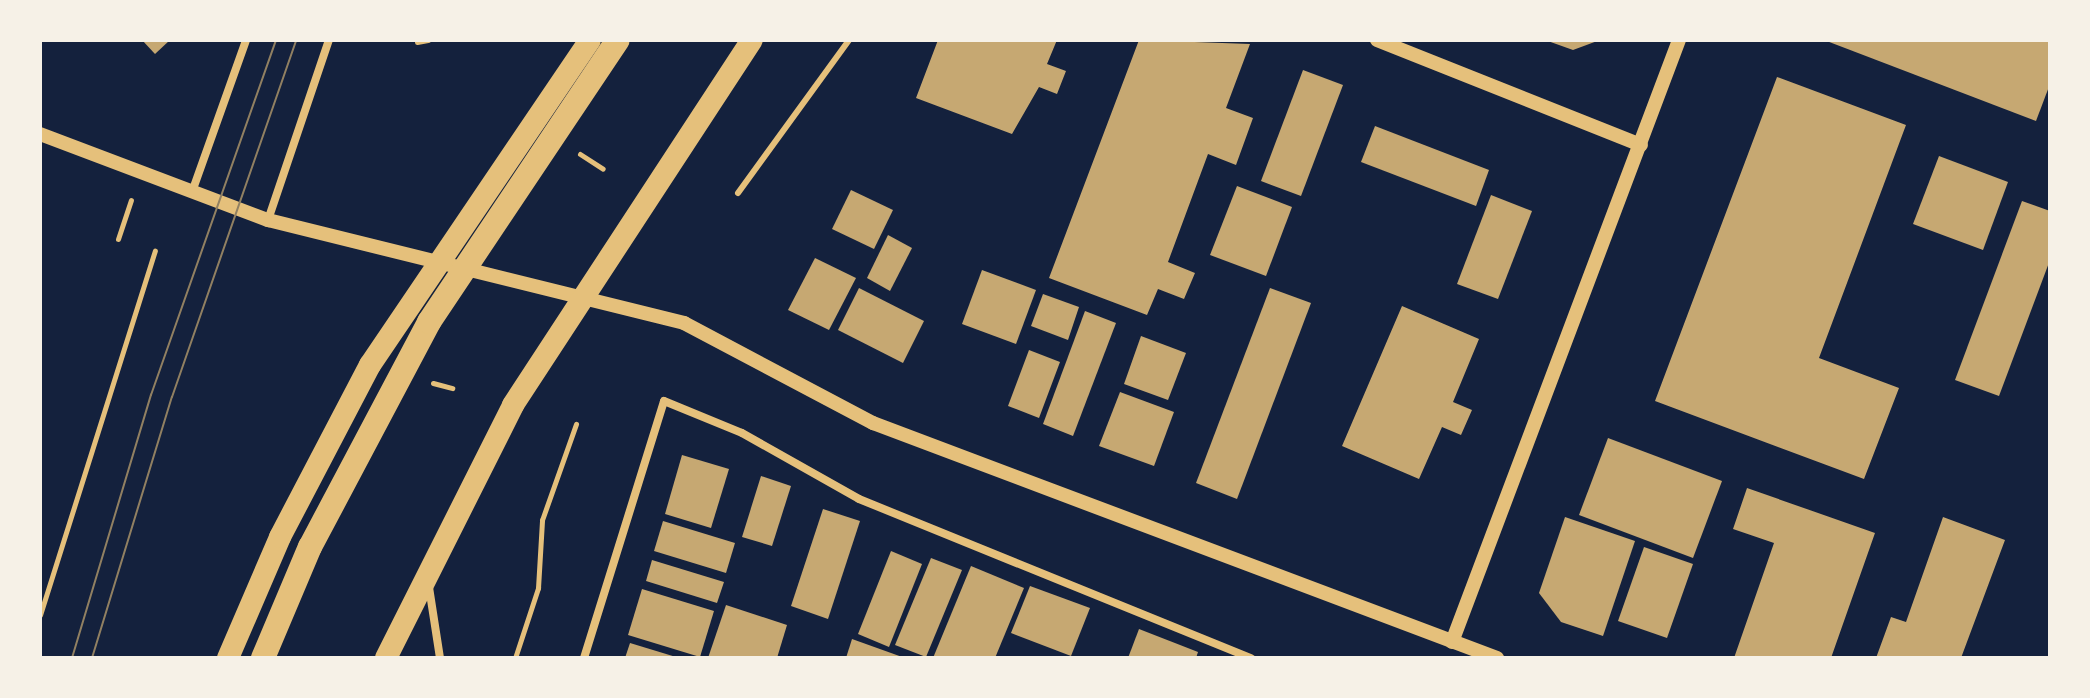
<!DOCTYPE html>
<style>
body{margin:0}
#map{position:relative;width:2090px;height:698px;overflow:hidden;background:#14213d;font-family:Barlow,sans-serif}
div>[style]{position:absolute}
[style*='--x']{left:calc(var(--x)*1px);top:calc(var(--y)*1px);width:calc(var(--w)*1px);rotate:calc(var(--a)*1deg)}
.building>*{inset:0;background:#c6a872}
.path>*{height:5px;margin:-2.5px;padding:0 2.5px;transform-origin:2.5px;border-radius:2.5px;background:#e5c07b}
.service>*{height:6px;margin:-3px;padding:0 3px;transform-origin:3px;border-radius:3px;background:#e5c07b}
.minor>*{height:8px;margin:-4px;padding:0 4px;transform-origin:4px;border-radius:4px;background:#e5c07b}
.tertiary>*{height:14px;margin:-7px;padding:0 7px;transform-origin:7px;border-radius:7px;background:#e5c07b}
.trunk>*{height:22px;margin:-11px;padding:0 11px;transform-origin:11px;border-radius:11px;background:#e5c07b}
.motorway>*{height:24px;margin:-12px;padding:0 12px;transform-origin:12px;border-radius:12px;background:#e5c07b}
.tram>*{height:2px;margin:-1px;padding:0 1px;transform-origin:1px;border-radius:1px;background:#918062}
span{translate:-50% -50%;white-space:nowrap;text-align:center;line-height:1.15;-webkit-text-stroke:7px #f6f1e7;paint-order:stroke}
.frame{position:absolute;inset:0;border:42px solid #f6f1e7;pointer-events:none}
</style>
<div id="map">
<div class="building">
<i style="clip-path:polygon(142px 40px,170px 40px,155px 54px)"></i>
<i style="clip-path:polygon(938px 40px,1057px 40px,1047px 64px,1066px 71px,1057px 94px,1039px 87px,1012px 134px,916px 98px)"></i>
<i style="clip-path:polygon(1139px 40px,1250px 44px,1226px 108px,1253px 118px,1236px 165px,1208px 154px,1168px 262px,1195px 273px,1184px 299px,1158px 289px,1147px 315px,1049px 278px)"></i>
<i style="clip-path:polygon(1545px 40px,1600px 40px,1573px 50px)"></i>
<i style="clip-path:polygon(1824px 40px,2050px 40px,2050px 84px,2036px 121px)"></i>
<i style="clip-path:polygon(1303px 70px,1343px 85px,1301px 196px,1261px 181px)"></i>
<i style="clip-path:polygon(1777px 77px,1906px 125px,1819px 358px,1899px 388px,1864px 479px,1655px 401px)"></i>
<i style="clip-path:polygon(1375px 126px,1489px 170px,1476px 206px,1361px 162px)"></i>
<i style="clip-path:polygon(1939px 156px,2008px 182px,1983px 250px,1913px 224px)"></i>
<i style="clip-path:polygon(1237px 186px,1292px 207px,1266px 276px,1210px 255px)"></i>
<i style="clip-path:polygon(851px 190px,893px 210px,874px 249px,832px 229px)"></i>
<i style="clip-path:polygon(1491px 195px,1532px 211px,1498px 299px,1457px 284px)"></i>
<i style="clip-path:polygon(2022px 201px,2050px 211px,2050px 260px,1999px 396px,1955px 380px)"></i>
<i style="clip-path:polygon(888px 235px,912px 248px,890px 291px,867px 278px)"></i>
<i style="clip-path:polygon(815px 258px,856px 278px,829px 330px,788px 310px)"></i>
<i style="clip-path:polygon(982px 270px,1036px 290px,1016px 344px,962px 324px)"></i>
<i style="clip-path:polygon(859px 288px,924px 321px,903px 363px,838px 330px)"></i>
<i style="clip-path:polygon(1270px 288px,1311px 303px,1237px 499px,1196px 483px)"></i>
<i style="clip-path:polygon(1043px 294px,1079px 307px,1068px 340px,1031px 326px)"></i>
<i style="clip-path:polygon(1402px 306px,1479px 339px,1453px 402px,1472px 410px,1461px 435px,1442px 427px,1419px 479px,1342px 446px)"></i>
<i style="clip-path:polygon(1085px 311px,1116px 323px,1073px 436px,1043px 424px)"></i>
<i style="clip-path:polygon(1141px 336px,1186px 353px,1168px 400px,1124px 384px)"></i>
<i style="clip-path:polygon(1029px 350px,1060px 362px,1039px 418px,1008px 406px)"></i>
<i style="clip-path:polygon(1120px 392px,1174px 412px,1154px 466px,1099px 446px)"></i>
<i style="clip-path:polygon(1608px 438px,1722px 481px,1693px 558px,1579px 515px)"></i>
<i style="clip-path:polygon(682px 455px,729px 469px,711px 528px,665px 514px)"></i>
<i style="clip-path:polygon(761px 476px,791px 486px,772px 546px,742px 537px)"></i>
<i style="clip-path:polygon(1747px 488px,1875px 533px,1831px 658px,1734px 658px,1774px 543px,1733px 529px)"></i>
<i style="clip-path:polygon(823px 509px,860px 521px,828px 619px,791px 606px)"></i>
<i style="clip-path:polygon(1565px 517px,1635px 541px,1603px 636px,1561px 622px,1539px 593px)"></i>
<i style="clip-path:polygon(1943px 517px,2005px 540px,1961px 658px,1876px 658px,1891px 617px,1906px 622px)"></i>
<i style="clip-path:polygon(663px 521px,735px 543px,726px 573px,654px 551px)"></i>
<i style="clip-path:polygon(1644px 547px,1693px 564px,1667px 638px,1618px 621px)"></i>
<i style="clip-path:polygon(891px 551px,922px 564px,889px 647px,858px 634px)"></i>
<i style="clip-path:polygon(931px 558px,962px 570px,926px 657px,895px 645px)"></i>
<i style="clip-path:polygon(652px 560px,724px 582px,717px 603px,646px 581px)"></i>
<i style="clip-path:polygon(971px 566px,1024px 588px,995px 658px,933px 658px)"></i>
<i style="clip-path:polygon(1030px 586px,1090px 608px,1071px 656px,1011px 633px)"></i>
<i style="clip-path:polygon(642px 589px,714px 611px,700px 657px,628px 635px)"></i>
<i style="clip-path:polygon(726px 605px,787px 625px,777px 658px,708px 658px)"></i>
<i style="clip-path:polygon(1139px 629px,1198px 652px,1196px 658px,1128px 658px)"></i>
<i style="clip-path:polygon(852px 639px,905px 658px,846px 658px)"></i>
<i style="clip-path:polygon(630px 643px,676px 657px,676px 658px,625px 658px)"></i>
</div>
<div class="path">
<i style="--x:417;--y:42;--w:11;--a:-10"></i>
<i style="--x:580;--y:154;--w:27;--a:33"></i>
<i style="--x:118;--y:239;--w:41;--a:-71.6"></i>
<i style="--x:433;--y:383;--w:20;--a:15"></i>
<i style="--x:40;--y:615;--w:382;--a:-72.5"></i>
<i style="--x:515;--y:658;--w:74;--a:-71.8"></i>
<i style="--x:538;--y:588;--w:68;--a:-86.6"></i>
<i style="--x:542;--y:520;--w:102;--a:-70.5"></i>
</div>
<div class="service">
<i style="--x:738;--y:193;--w:189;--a:-54"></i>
</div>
<div class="minor">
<i style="--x:192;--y:192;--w:161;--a:-70.4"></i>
<i style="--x:268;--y:220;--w:190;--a:-71.3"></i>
<i style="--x:429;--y:587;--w:72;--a:81.2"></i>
<i style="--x:584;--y:658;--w:269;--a:-72.7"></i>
<i style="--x:664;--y:401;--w:84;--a:22.3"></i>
<i style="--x:742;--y:433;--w:134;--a:29.4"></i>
<i style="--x:859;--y:499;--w:423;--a:22.1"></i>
</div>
<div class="tertiary">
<i style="--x:1377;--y:40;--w:284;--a:21.7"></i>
<i style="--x:40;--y:134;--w:244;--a:20.7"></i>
<i style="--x:268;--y:220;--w:429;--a:13.9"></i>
<i style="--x:684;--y:323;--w:214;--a:27.9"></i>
<i style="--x:873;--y:423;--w:667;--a:20.64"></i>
<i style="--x:1452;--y:642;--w:643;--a:-69.34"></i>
</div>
<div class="trunk">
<i style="--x:228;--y:658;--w:132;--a:-66.7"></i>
<i style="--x:280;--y:537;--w:194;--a:-62.4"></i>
<i style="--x:370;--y:365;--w:392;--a:-55.9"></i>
<i style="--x:386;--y:658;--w:283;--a:-63.3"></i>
<i style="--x:513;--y:405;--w:436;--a:-56.8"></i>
</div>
<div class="motorway">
<i style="--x:263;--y:658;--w:121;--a:-67.1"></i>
<i style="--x:310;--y:547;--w:255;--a:-62.1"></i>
<i style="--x:429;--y:322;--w:339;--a:-56.2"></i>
</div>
<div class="tram">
<i style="--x:72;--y:658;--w:275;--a:-73.3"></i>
<i style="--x:151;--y:395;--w:376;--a:-70.6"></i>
<i style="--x:92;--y:658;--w:273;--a:-73"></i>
<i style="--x:172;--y:397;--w:378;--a:-70.8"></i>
</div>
<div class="frame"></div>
</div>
